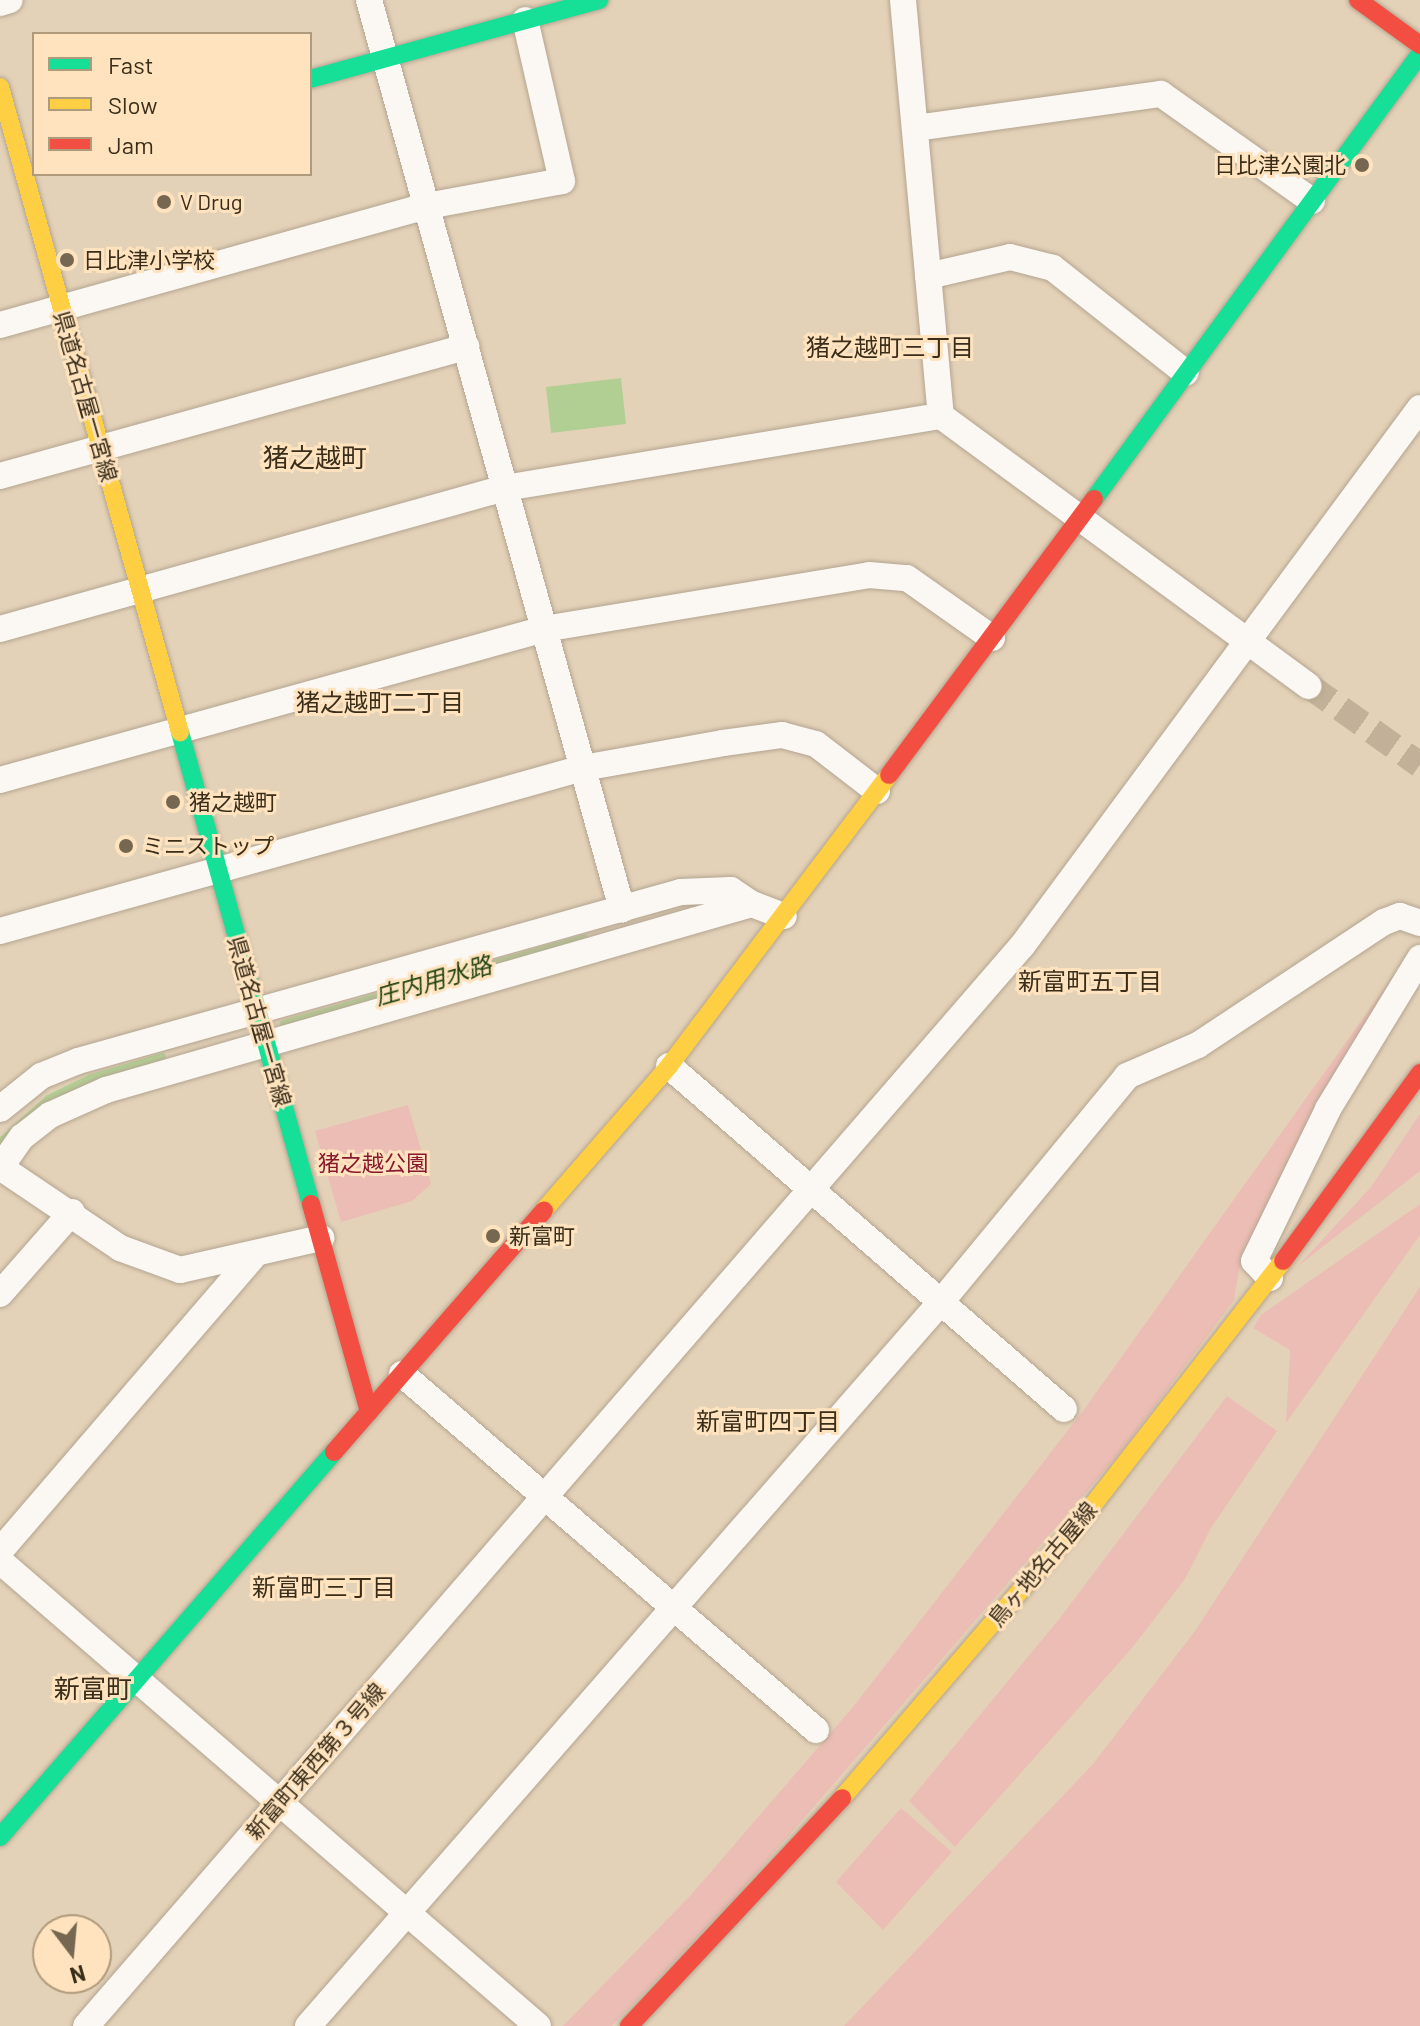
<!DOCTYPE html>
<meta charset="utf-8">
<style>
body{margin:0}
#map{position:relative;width:1420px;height:2026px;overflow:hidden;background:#e4d2b8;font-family:Barlow,"Noto Sans JP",sans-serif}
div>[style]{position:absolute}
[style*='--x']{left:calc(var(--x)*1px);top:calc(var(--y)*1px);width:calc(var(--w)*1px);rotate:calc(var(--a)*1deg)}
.green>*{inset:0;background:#ebbdb4}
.water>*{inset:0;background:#b2cf93}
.stream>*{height:7px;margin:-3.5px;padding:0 3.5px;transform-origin:3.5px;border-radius:3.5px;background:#b2cf93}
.street-tunnel>*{height:26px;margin-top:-13px;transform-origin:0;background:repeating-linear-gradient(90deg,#c2b198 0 26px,transparent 0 39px)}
.roads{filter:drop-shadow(0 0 2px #b4a591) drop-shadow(0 0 2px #b4a591)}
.street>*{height:26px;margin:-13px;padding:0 13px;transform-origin:13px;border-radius:13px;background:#fbf8f4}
.fast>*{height:18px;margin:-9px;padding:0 9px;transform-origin:9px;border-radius:9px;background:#16e098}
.slow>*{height:18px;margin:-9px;padding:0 9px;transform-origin:9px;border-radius:9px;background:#ffcf43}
.jam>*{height:18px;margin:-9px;padding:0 9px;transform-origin:9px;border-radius:9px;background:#f24e42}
.dots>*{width:22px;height:22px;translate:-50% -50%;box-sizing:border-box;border:4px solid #fee3be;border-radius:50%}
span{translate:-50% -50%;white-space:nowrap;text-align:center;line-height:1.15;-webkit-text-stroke:6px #fee3be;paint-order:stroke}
.poi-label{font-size:22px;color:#3a2d1a}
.right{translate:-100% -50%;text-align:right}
.left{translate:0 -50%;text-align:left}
.street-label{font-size:22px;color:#3a2d1a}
.park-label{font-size:22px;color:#88192f}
.neighbourhood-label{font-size:24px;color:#3a2d1a}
.water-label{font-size:24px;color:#22420e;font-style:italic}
.quarter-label{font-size:26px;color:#3a2d1a}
.legend{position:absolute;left:32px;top:32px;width:280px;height:144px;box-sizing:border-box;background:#fee3be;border:2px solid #b09a7c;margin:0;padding:10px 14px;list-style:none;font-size:24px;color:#3a2d1a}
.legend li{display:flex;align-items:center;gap:16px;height:40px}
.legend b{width:40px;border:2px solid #b09a7c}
.north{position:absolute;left:32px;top:1914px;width:80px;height:80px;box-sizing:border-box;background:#fee3be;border:2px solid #b09a7c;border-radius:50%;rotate:164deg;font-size:22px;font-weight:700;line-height:32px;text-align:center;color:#3a2d1a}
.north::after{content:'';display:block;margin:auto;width:28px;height:36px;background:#766751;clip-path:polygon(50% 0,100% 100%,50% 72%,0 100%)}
</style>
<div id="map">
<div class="green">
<i style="clip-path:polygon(1411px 951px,1322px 1106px,1239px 1270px,1234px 1300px,1121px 1452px,733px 1900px,612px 2026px,563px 2026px,690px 1896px,853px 1707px,1083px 1411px)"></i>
<i style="clip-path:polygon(408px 1105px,431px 1184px,412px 1201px,341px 1222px,315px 1131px)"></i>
<i style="clip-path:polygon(1420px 1114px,1420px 1171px,1298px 1266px,1371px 1187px)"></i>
<i style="clip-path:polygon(1420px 1204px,1420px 1235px,1286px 1423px,1290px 1350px,1253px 1328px,1261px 1315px)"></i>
<i style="clip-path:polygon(1420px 1287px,1420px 2026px,844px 2026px,1093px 1764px,1195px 1631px)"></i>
<i style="clip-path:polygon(1227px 1396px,1277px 1431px,1211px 1528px,1185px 1579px,1132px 1648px,955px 1847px,909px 1801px,1060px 1618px)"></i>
<i style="clip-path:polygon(901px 1808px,952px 1852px,883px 1930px,836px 1882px)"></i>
</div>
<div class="water">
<i style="clip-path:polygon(621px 378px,626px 424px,551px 433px,546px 387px)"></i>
</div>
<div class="stream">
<i style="--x:283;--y:1023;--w:313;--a:-15.9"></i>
<i style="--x:0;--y:1141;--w:64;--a:-41.9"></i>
<i style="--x:48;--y:1098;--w:48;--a:-26"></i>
<i style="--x:91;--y:1077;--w:74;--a:-16.5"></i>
</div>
<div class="street-tunnel">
<i style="--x:1309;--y:686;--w:136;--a:35.4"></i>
</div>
<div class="roads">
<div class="street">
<i style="--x:369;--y:0;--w:944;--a:74.45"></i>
<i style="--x:903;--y:0;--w:418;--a:84.8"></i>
<i style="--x:0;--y:3;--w:10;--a:-17"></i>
<i style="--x:915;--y:128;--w:248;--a:-7.9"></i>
<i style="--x:1161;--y:94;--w:185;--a:35.3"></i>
<i style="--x:928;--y:276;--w:84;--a:-13"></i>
<i style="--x:1010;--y:257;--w:44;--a:14.3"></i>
<i style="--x:1053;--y:268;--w:169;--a:38.3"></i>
<i style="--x:0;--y:325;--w:443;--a:-15.6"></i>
<i style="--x:427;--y:206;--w:137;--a:-10.5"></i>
<i style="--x:562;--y:181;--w:165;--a:-102.9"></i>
<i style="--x:0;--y:476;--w:484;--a:-15.5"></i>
<i style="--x:0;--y:629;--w:524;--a:-15.6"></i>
<i style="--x:505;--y:488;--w:442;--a:-9.4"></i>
<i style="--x:941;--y:416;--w:456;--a:36.3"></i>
<i style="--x:0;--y:780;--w:565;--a:-15.51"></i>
<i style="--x:544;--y:629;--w:329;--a:-9.4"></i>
<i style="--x:869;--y:575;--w:38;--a:5"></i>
<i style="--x:907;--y:578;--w:104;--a:35.2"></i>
<i style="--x:0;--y:931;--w:605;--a:-15.62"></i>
<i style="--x:583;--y:768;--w:142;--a:-10.1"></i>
<i style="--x:723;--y:743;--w:60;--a:-7.7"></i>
<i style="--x:782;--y:735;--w:35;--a:15"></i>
<i style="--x:816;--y:744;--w:77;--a:37.6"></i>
<i style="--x:669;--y:1066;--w:523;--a:40.97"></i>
<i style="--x:0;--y:1109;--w:53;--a:-38.8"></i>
<i style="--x:41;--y:1076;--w:40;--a:-22"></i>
<i style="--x:78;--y:1061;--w:626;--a:-15.66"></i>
<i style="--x:681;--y:892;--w:50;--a:-2.3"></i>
<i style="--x:731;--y:890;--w:25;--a:34"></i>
<i style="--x:0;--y:1167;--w:145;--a:34"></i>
<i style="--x:120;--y:1248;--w:64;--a:20.1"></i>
<i style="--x:180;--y:1270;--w:145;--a:-12.8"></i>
<i style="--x:0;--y:1168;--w:38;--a:-55"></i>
<i style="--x:22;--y:1137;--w:36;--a:-38"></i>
<i style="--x:50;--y:1115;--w:61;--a:-24.1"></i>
<i style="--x:106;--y:1090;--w:672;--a:-16.06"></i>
<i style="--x:752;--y:904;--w:34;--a:21"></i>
<i style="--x:1270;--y:1278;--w:23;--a:-133"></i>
<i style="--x:1254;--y:1261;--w:169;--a:-64"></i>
<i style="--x:1328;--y:1109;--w:177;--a:-58.6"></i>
<i style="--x:0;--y:1294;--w:109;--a:-48.7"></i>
<i style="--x:402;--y:1374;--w:546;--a:40.69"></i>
<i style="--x:0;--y:1551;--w:386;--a:-49.3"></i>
<i style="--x:0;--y:1561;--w:711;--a:40.84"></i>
<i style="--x:86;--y:2026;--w:1429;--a:-49.09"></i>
<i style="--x:1022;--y:946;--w:669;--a:-53.51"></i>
<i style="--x:308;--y:2026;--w:962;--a:-48.84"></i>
<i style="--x:941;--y:1302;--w:293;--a:-50.5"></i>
<i style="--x:1127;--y:1076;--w:77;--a:-23.6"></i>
<i style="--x:1198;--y:1045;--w:223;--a:-33.5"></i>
<i style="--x:1384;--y:922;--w:17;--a:-21"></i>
<i style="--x:1400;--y:916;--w:21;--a:19"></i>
</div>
<div class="fast">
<i style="--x:310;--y:79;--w:300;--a:-15.3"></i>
<i style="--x:1094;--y:499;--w:552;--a:-53.77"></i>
<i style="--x:180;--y:732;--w:490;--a:74.5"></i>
<i style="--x:0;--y:1837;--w:510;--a:-49.06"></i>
</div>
<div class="slow">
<i style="--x:0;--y:87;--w:670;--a:74.41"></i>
<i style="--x:544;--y:1210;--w:191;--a:-49"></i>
<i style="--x:669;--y:1066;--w:365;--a:-52.9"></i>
<i style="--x:842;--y:1798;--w:368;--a:-49.3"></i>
<i style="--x:1082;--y:1519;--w:327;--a:-52.1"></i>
</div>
<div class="jam">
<i style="--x:1358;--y:0;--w:77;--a:36"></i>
<i style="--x:889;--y:775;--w:344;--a:-53.4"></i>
<i style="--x:311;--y:1204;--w:216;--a:74.4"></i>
<i style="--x:1283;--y:1261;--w:233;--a:-53.9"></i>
<i style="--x:334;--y:1452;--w:320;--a:-49"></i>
<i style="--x:629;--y:2026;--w:312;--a:-46.9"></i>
</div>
</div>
<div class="dots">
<i style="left:1362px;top:165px;background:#766751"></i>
<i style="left:164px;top:202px;background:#766751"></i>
<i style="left:67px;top:260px;background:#766751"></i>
<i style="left:173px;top:802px;background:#766751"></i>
<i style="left:126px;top:846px;background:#766751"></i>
<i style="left:493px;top:1236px;background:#766751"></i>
</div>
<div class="poi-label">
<span class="right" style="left:1346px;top:165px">日比津公園北</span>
<span class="left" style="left:180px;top:202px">V Drug</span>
<span class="left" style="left:83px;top:260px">日比津小学校</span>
<span class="left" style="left:189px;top:802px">猪之越町</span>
<span class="left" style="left:142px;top:846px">ミニストップ</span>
<span class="left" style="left:509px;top:1236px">新富町</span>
</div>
<div class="street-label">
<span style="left:86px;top:396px;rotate:74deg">県道名古屋一宮線</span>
<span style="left:260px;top:1021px;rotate:74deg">県道名古屋一宮線</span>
<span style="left:1042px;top:1564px;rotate:-50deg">鳥ヶ地名古屋線</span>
<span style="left:315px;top:1761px;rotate:-49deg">新富町東西第３号線</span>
</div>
<div class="park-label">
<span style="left:373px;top:1163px">猪之越公園</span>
</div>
<div class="neighbourhood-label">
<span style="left:890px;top:347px">猪之越町三丁目</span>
<span style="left:380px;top:702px">猪之越町二丁目</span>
<span style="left:1090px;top:981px">新富町五丁目</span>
<span style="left:768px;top:1421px">新富町四丁目</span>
<span style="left:324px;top:1587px">新富町三丁目</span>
</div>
<div class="water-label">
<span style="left:433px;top:980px;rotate:-16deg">庄内用水路</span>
</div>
<div class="quarter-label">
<span style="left:315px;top:457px">猪之越町</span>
<span style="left:93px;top:1688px">新富町</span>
</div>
<ul class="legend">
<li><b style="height:10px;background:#16e098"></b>Fast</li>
<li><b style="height:10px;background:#ffcf43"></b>Slow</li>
<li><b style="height:10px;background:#f24e42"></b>Jam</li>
</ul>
<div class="north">N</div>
</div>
